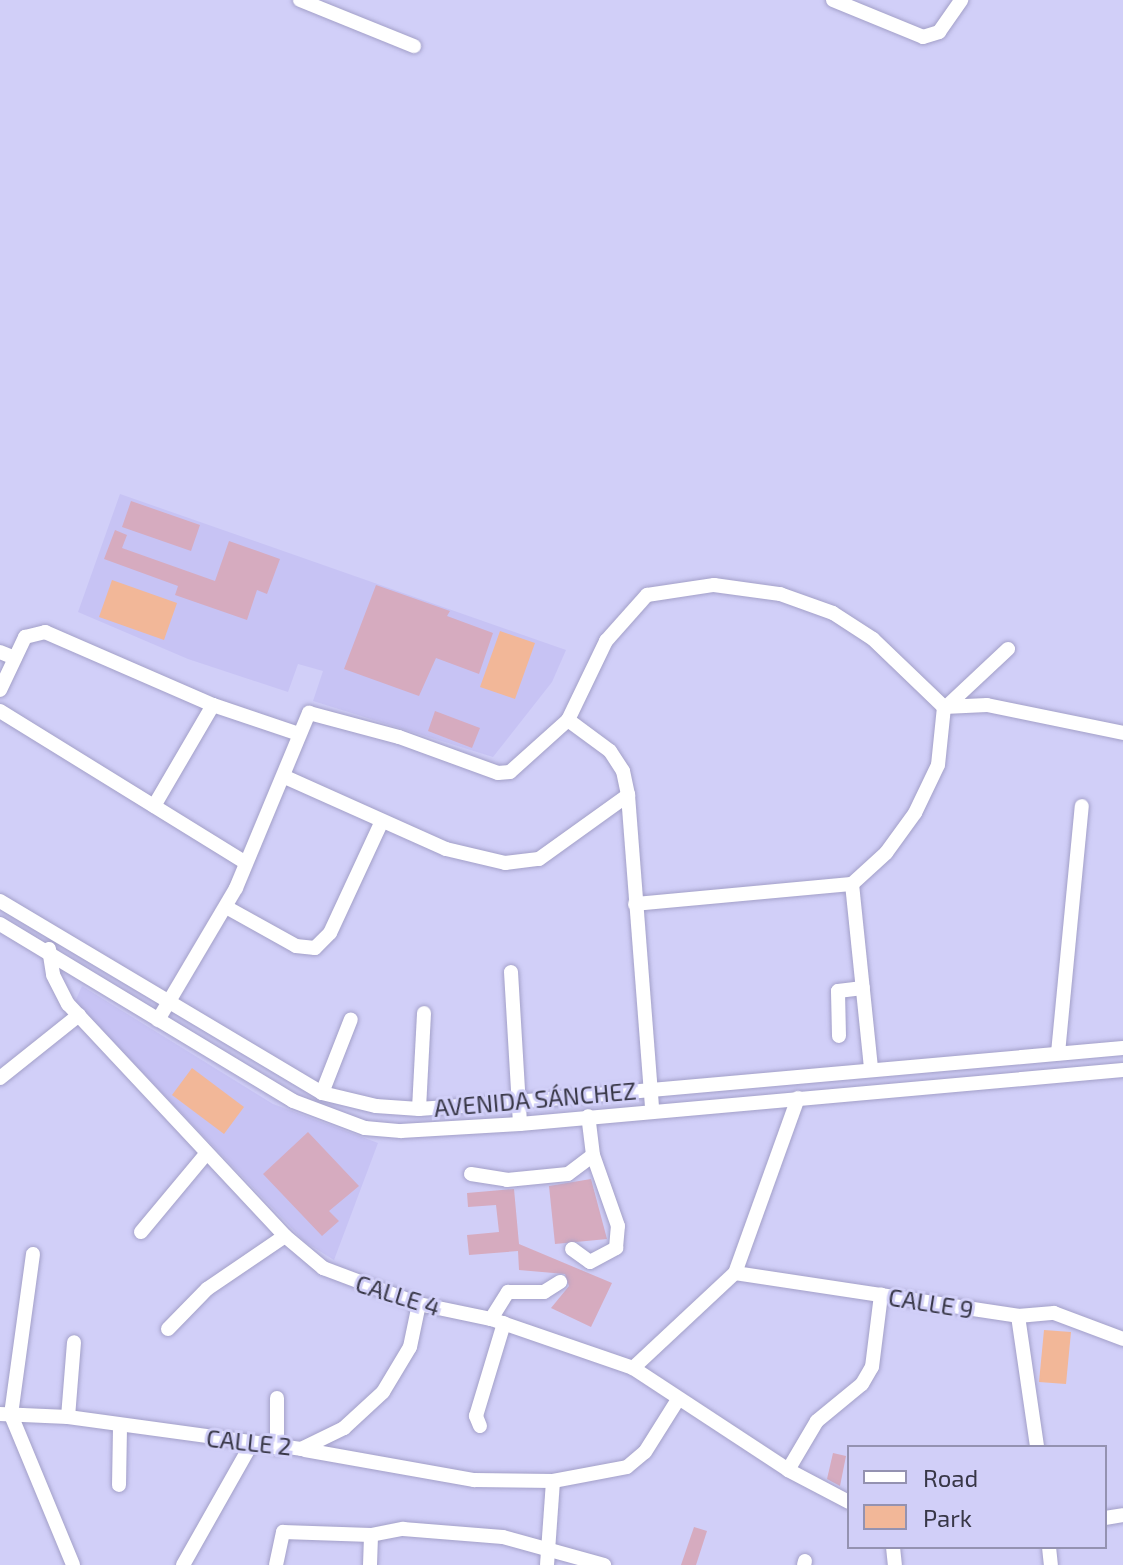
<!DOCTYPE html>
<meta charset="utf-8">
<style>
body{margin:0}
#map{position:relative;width:1123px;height:1565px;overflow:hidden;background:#d1cff8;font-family:"Exo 2",sans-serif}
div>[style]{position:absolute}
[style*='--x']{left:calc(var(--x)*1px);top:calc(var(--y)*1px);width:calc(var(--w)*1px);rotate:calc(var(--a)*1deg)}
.built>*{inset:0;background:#c7c3f4}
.green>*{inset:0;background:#f2b798}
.building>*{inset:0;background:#d6abbf}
.roads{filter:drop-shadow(0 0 2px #a3a0c8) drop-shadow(0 0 2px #a3a0c8)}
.minor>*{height:14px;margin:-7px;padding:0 7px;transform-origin:7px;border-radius:7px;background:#fff}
span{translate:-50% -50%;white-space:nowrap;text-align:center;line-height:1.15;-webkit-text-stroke:6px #d1cff8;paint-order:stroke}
.street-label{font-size:24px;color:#383747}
.legend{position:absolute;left:847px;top:1445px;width:260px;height:104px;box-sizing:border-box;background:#d1cff8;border:2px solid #9492b1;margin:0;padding:10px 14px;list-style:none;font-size:24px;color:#383747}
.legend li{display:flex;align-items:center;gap:16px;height:40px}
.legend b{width:40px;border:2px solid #9492b1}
</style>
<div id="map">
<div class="built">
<i style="clip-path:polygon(120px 494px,566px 650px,552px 682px,493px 757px,313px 701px,323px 671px,298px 664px,288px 692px,188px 659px,78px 612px)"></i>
<i style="clip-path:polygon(82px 986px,273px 1104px,378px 1143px,334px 1260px,305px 1242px,75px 1002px)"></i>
</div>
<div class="green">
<i style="clip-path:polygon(112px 580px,177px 603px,164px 640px,99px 617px)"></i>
<i style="clip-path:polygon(500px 631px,535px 643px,515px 699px,480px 687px)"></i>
<i style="clip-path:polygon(192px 1068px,244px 1107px,224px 1134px,172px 1095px)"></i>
<i style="clip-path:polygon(1044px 1330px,1071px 1332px,1066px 1384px,1039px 1382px)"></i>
</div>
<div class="building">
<i style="clip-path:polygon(131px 501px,200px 525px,191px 551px,122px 527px)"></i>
<i style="clip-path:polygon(115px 530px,127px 535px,122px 548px,215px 581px,229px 541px,280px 559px,267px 594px,257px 590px,247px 620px,175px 595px,178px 586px,104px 559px)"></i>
<i style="clip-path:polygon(376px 585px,450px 611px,447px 616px,493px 633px,479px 674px,436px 658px,419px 696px,344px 669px)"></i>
<i style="clip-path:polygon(435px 711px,480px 728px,472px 748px,428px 731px)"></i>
<i style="clip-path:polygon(308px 1132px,359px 1186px,329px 1211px,339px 1221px,322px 1236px,263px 1174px)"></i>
<i style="clip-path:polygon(591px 1179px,607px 1239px,555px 1244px,549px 1186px)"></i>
<i style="clip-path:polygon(514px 1189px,519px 1244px,612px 1283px,591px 1327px,551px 1308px,569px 1286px,565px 1274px,519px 1270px,518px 1251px,469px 1255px,467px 1235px,499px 1232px,496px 1205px,468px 1207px,467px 1193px)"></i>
<i style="clip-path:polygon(833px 1453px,846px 1456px,840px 1486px,827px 1479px)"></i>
<i style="clip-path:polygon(694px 1527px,707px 1531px,696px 1565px,681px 1565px)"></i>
</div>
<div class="roads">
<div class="minor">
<i style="--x:300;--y:0;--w:123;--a:22"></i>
<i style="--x:833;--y:0;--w:97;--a:22.3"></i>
<i style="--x:923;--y:37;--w:17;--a:-17"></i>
<i style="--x:939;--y:32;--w:39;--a:-55"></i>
<i style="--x:0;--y:652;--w:16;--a:22"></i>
<i style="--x:0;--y:690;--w:59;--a:-64.7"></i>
<i style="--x:25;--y:637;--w:21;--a:-14"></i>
<i style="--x:45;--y:632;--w:183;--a:23.5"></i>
<i style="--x:944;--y:707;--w:43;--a:-2.7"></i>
<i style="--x:987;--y:705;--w:139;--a:11.6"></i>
<i style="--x:946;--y:707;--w:85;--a:-43.1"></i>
<i style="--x:0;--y:711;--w:289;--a:31.7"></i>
<i style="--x:568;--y:720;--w:52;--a:36.4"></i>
<i style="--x:610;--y:751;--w:24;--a:57"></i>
<i style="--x:623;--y:771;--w:25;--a:78"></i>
<i style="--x:628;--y:795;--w:316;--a:85.6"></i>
<i style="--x:285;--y:777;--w:176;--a:24.1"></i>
<i style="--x:446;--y:849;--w:61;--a:13.3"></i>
<i style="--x:505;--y:863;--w:34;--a:-7"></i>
<i style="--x:539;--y:859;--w:110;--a:-35.7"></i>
<i style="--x:154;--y:806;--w:117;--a:-59.7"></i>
<i style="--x:213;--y:705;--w:91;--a:18.6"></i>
<i style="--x:852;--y:884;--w:186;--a:84.1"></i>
<i style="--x:0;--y:901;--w:375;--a:30.8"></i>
<i style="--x:322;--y:1093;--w:56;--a:13.5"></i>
<i style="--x:376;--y:1106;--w:43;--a:4"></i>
<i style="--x:419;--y:1109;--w:97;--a:-4.1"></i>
<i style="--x:516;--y:1102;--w:609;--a:-5.08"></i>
<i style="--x:635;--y:904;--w:218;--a:-5.3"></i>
<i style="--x:226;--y:907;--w:80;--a:29.1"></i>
<i style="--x:296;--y:946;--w:19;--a:6"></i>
<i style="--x:315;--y:948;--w:21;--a:-45"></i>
<i style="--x:330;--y:933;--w:121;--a:-65.1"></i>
<i style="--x:0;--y:924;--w:342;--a:31.1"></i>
<i style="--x:293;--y:1101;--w:77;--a:20.6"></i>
<i style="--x:365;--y:1128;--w:36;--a:5"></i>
<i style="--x:401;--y:1131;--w:119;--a:-3.4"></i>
<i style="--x:520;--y:1124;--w:605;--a:-5.12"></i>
<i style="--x:49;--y:949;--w:26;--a:81"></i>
<i style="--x:53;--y:975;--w:33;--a:63"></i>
<i style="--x:68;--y:1004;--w:318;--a:46.9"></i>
<i style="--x:285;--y:1236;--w:50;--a:40.1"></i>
<i style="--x:323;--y:1268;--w:103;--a:20.6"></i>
<i style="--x:419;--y:1304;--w:74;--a:11.8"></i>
<i style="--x:491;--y:1319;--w:150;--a:19"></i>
<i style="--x:633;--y:1368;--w:186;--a:33.3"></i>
<i style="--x:788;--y:1470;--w:69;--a:27.7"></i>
<i style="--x:511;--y:972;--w:152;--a:86.6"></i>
<i style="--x:158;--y:1020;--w:153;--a:-59.4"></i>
<i style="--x:236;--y:888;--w:190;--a:-67.4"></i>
<i style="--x:309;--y:713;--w:93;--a:14.9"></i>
<i style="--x:399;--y:737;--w:105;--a:20"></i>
<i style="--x:498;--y:773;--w:12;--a:-5"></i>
<i style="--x:510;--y:772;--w:78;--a:-41.9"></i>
<i style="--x:568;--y:720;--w:88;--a:-64.3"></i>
<i style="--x:606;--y:641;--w:62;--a:-48.3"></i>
<i style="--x:647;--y:595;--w:68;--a:-8.5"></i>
<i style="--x:714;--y:585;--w:67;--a:7.8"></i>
<i style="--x:780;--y:594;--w:56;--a:19.7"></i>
<i style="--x:833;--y:613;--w:48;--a:33"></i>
<i style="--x:873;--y:639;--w:98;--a:43.8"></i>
<i style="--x:944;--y:707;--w:58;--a:95.9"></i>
<i style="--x:938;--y:765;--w:53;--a:115.6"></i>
<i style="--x:915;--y:813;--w:49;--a:125.9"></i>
<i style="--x:886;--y:853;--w:46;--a:137.6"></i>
<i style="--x:839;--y:1036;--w:45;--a:-91.3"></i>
<i style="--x:838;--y:991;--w:25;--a:-7"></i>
<i style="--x:1058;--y:1053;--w:248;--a:-84.5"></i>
<i style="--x:0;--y:1078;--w:101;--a:-38.6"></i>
<i style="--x:322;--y:1093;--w:79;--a:-68.6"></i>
<i style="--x:419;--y:1109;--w:96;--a:-87"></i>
<i style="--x:471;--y:1174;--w:36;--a:9"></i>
<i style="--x:507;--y:1180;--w:61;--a:-5.6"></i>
<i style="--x:568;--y:1174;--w:31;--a:-37"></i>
<i style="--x:593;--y:1155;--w:39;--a:-97"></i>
<i style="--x:141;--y:1232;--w:102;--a:-50.2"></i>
<i style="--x:572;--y:1249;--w:22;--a:36"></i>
<i style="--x:590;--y:1262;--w:30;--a:-28"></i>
<i style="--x:616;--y:1248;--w:22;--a:-85"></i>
<i style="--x:618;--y:1226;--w:75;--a:-109.4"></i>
<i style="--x:33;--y:1254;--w:162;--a:97.8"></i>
<i style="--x:11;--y:1415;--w:162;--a:67.5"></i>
<i style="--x:735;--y:1273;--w:286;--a:8.6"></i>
<i style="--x:1018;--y:1316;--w:36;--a:-5"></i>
<i style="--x:1054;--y:1313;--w:74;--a:20.6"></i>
<i style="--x:1018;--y:1316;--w:132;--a:81.7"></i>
<i style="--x:491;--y:1319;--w:32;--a:-58"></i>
<i style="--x:508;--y:1292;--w:36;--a:0"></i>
<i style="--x:544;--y:1292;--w:19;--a:-32"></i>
<i style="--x:168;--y:1329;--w:56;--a:-45.7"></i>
<i style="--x:207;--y:1289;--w:94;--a:-34.2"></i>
<i style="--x:633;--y:1368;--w:139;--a:-43"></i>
<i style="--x:735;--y:1273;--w:186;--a:-70.2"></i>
<i style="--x:277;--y:1398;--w:50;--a:90"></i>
<i style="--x:0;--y:1414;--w:68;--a:2.5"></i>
<i style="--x:68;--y:1417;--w:235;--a:7.8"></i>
<i style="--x:301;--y:1449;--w:48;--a:-26"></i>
<i style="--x:344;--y:1428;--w:53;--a:-42.7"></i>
<i style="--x:383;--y:1392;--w:52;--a:-59"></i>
<i style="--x:410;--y:1347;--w:44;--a:-78.2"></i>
<i style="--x:68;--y:1417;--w:75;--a:-85.4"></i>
<i style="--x:480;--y:1426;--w:11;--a:-112"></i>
<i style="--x:476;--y:1416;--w:97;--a:-73.2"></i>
<i style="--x:305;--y:1450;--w:172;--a:10.1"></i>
<i style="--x:474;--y:1480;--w:79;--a:0.7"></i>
<i style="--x:553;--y:1481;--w:75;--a:-10.7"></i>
<i style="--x:627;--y:1467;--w:23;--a:-40"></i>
<i style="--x:645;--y:1452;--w:60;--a:-57.9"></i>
<i style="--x:788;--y:1470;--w:57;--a:-59.4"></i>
<i style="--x:817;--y:1421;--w:58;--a:-39.4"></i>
<i style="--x:862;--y:1384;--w:20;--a:-60"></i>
<i style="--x:872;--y:1367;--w:73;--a:-82.9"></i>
<i style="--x:119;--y:1485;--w:60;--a:-89"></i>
<i style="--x:1105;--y:1518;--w:18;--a:-9"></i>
<i style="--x:893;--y:1547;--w:18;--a:84"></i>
<i style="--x:1049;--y:1547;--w:18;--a:84"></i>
<i style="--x:183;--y:1565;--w:138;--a:-60.5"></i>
<i style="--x:276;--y:1565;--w:34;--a:-78"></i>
<i style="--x:283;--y:1532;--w:88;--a:2"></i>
<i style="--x:371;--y:1535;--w:33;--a:-11"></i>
<i style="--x:403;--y:1529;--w:100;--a:4.6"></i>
<i style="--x:503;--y:1537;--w:105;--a:15.5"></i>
<i style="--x:370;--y:1565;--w:30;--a:-88"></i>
<i style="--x:547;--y:1565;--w:84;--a:-85.9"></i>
<i style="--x:804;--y:1565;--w:4;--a:-76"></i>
</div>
</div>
<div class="street-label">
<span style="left:535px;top:1099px;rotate:-5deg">AVENIDA SÁNCHEZ</span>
<span style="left:398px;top:1295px;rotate:17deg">CALLE 4</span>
<span style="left:931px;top:1303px;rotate:9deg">CALLE 9</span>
<span style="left:249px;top:1442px;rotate:6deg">CALLE 2</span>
</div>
<ul class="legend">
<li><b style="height:10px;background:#fff"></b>Road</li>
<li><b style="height:22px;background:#f2b798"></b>Park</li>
</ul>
</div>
